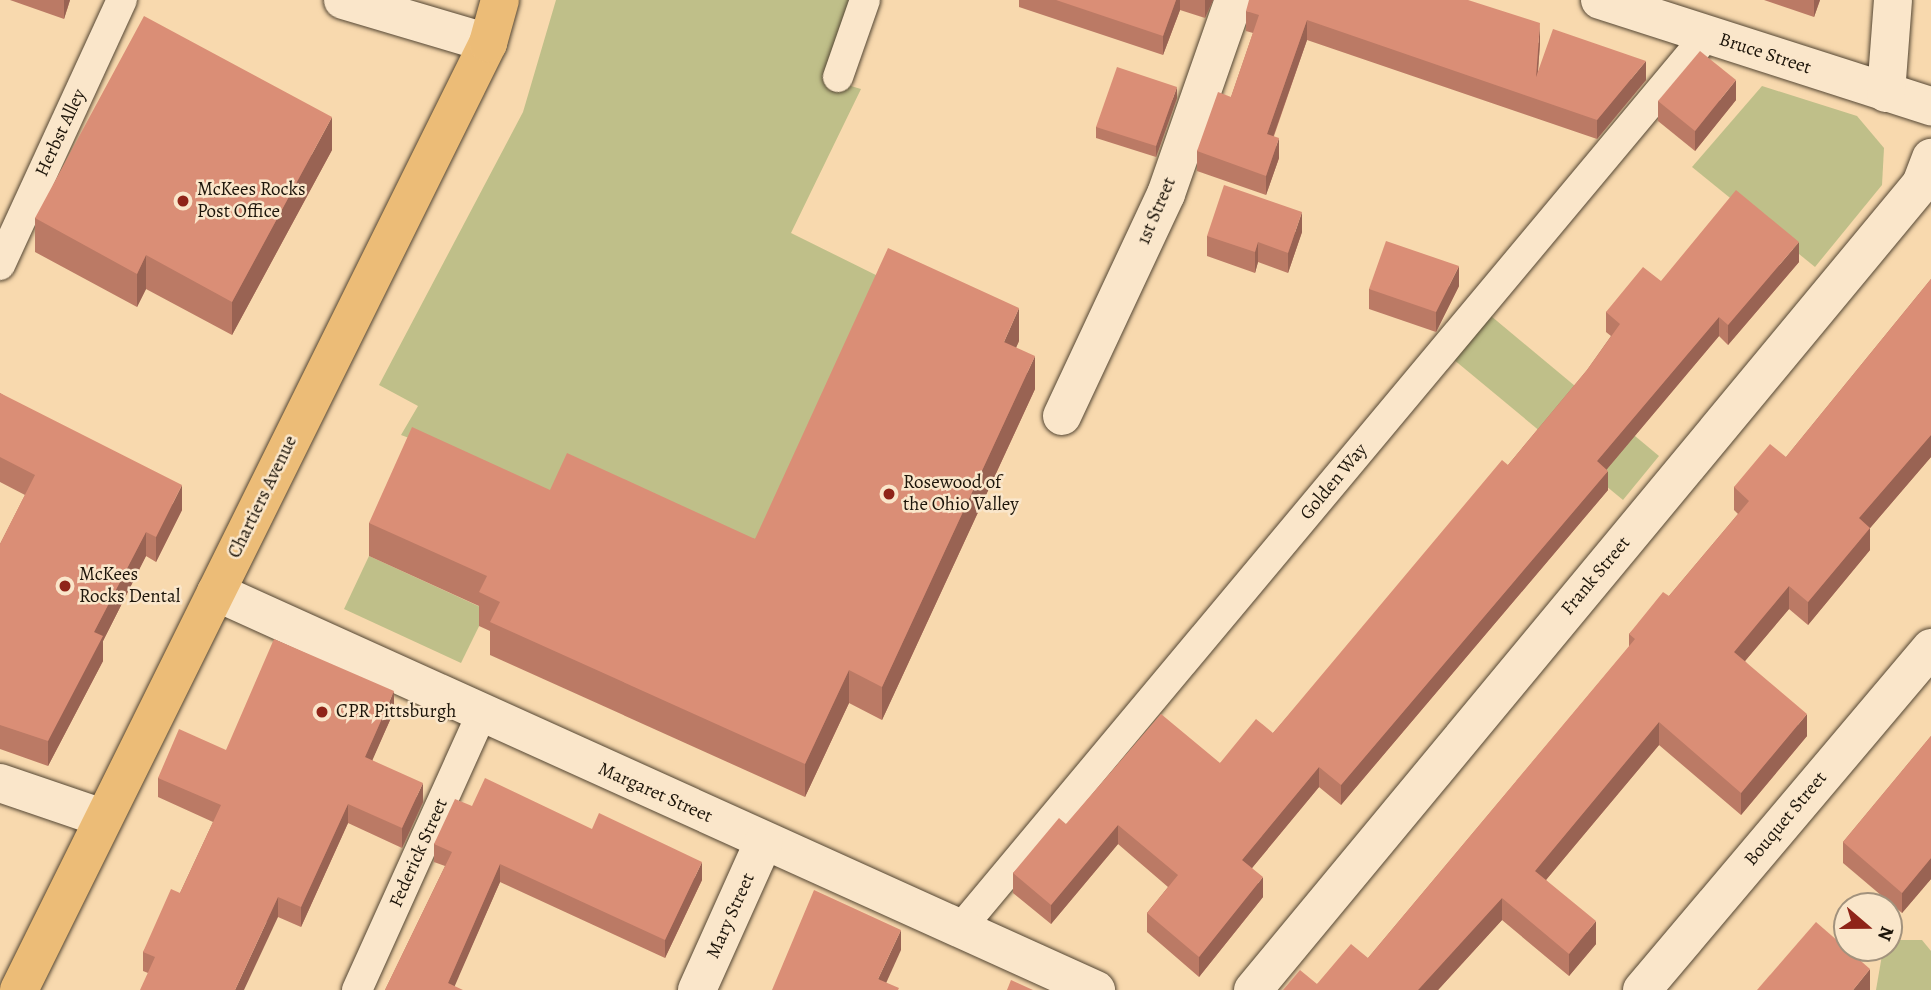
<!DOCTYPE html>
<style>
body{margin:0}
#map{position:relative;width:1931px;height:990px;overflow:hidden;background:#f8d9ae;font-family:Alegreya,serif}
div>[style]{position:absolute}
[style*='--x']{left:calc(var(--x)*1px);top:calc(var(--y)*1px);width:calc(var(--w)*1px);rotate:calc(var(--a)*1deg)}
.green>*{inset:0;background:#bfbf89}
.roads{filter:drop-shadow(0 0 2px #544633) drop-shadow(0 0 2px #544633)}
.service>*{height:30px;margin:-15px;padding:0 15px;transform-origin:15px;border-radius:15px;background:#fae6ca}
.minor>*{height:38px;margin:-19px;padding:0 19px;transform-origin:19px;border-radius:19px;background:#fae6ca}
.primary>*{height:38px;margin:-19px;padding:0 19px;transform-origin:19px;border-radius:19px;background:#ecbc77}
.wall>*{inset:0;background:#bb7a65}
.shaded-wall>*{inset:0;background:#996353}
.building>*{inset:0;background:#da8e76}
.dots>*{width:19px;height:19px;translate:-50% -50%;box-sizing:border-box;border:4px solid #fae6ca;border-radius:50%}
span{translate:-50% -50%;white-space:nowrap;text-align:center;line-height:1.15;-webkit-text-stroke:5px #fae6ca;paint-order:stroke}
.street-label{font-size:19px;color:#1d150a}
.poi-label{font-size:19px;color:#1d150a}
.left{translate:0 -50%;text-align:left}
.north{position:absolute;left:1833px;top:892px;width:70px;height:70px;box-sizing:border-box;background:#fae6ca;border:2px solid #a2927d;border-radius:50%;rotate:110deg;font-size:19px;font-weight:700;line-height:28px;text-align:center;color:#1d150a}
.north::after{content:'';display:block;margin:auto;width:24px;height:32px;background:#8f2418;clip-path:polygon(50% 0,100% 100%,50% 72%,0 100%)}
</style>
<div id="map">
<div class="green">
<i style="clip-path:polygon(556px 0,862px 0,834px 81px,861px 89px,791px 233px,888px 281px,755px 572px,556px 509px,509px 475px,401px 435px,418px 406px,379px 385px,523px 112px)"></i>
<i style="clip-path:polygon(1762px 86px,1857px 116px,1884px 148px,1882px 185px,1815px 267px,1692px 167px)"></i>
<i style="clip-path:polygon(1491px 316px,1659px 456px,1623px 500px,1453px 359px)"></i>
<i style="clip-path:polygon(369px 556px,487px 610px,461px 663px,344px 609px)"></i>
<i style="clip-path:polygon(1900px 940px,1922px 940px,1931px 951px,1931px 990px,1876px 990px,1882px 955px)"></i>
</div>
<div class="roads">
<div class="service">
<i style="--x:838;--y:77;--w:82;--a:-70.7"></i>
<i style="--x:0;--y:265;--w:292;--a:-65.3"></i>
<i style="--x:960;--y:929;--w:1165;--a:-50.12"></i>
<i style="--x:357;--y:990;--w:301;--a:-65.7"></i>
</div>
<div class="minor">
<i style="--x:343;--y:0;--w:151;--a:16.5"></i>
<i style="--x:1600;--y:0;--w:348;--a:17.8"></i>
<i style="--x:1886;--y:93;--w:93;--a:-85.7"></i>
<i style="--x:1062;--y:416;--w:245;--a:-64.9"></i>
<i style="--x:1166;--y:194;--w:206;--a:-70.7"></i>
<i style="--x:216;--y:592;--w:966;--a:24.34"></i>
<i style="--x:0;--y:783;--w:106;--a:18.8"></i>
<i style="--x:697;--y:990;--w:163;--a:-65.8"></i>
<i style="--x:1253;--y:990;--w:1047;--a:-50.35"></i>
<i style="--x:1921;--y:184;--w:28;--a:-69"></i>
<i style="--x:1642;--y:990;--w:448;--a:-49.8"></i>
</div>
<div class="primary">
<i style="--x:19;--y:990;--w:1057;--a:-63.65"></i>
<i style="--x:488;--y:43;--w:45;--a:-74.4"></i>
</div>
</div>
<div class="wall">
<i style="clip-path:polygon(10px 0,70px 0,64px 19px)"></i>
<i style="clip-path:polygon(1019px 0,1213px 0,1205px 18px,1180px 10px,1163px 55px,1019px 7px)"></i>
<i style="clip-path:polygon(1764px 0,1820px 0,1814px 17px)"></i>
<i style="clip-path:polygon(1246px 11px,1540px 43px,1538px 72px,1646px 80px,1597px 139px,1307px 40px,1274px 136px,1279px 158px,1266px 195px,1197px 171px,1197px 151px,1231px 97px,1253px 33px,1246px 31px)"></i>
<i style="clip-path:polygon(1177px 98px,1156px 157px,1096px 138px,1096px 127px)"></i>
<i style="clip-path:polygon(1736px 100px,1695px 151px,1658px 121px,1658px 101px)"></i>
<i style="clip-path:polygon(332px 150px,232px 335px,146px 289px,137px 307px,35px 252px,35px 218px)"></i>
<i style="clip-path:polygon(1302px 232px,1288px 273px,1258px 262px,1255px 273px,1207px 256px,1207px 236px)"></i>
<i style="clip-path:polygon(1799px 262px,1728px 345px,1719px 336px,1606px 470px,1608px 490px,1341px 805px,1319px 787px,1252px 868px,1263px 897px,1199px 977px,1147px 932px,1147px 913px,1168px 887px,1118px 844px,1051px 924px,1013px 893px,1013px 873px,1066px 824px,1220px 763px,1273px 733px,1508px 465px,1587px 370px,1611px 336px,1606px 332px,1606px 312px,1661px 281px)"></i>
<i style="clip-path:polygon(1931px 279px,1931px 457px,1870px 528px,1870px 550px,1808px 625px,1789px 609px,1745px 661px,1807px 736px,1741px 815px,1659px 745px,1546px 880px,1596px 944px,1569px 976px,1502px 920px,1438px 990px,1283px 990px,1317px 984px,1368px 958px,1629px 647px,1629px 634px,1669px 596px,1738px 514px,1734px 510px,1734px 487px,1786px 457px)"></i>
<i style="clip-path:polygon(1459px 286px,1436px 332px,1369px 309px,1369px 289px)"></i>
<i style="clip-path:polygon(1019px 341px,1016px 347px,1035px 389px,882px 720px,849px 703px,805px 797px,490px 655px,490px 631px,479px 626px,479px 606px,369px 556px,369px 523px,550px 490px,755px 539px)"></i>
<i style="clip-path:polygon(0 393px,182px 510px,156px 562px,146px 556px,103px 641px,103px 661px,48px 766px,0 749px,0 544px,25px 495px,0 482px)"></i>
<i style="clip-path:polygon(394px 711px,372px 760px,423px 802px,402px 848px,348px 823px,301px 927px,278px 917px,148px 973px,143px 971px,143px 952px,180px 893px,213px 822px,158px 797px,158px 778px,226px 750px)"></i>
<i style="clip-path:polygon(1931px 736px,1931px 879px,1902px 913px,1843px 863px,1843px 842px)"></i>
<i style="clip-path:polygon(472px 806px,702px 880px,665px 958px,500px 882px,454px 986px,385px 990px,445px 866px,434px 862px,434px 844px)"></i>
</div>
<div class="shaded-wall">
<i style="clip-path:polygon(64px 0,70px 0,64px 19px)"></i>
<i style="clip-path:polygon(1176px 0,1180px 0,1180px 10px,1163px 55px,1163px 36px)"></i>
<i style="clip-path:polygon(1205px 0,1213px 0,1205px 18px)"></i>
<i style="clip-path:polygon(1814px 0,1820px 0,1814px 17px)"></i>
<i style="clip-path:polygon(1307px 20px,1307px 40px,1267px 154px,1267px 134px)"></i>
<i style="clip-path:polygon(1540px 23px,1540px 43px,1536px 96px,1536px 77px)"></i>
<i style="clip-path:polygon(1646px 61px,1646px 80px,1597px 139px,1597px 120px)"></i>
<i style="clip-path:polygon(1736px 80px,1736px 100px,1695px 151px,1695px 131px)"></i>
<i style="clip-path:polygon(1177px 87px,1177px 98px,1156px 157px,1156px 146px)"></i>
<i style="clip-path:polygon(332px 117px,332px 150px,232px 335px,232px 302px)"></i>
<i style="clip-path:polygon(1279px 138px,1279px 158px,1266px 195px,1266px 176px)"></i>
<i style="clip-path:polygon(1302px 212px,1302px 232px,1288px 273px,1288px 253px)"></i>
<i style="clip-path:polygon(1258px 242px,1258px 262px,1255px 273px,1255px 252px)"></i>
<i style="clip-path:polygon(1799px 242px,1799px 262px,1728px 345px,1728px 325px)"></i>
<i style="clip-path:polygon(146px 255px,146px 289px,137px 307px,137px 274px)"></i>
<i style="clip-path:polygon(1459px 266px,1459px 286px,1436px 332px,1436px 312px)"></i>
<i style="clip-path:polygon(1019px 308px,1019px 341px,1004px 375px,1004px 342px)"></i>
<i style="clip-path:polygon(1719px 317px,1719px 336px,1597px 481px,1597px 461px)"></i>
<i style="clip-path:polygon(1035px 356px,1035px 389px,882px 720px,882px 687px)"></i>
<i style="clip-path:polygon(1931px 435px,1931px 457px,1859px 541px,1859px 518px)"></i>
<i style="clip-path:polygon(1608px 471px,1608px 490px,1341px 805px,1341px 785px)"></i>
<i style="clip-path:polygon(182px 485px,182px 510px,156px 562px,156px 537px)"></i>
<i style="clip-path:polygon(1870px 528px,1870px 550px,1808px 625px,1808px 602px)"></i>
<i style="clip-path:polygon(146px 532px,146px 556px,103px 641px,103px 661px,48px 766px,48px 741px,94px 632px)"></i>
<i style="clip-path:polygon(1789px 586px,1789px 609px,1734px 674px,1734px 652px)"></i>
<i style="clip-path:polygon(849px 670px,849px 703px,805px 797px,805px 764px)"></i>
<i style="clip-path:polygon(394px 691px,394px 711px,365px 777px,365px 757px)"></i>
<i style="clip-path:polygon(1807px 714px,1807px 736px,1741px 815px,1741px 793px)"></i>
<i style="clip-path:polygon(1659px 722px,1659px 745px,1535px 893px,1535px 871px)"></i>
<i style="clip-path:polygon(1319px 767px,1319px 787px,1242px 880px,1242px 860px)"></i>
<i style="clip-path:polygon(423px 783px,423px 802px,402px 848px,402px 828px)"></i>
<i style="clip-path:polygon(348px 804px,348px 823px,301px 927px,301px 907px)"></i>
<i style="clip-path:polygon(1118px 825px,1118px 844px,1051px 924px,1051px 905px)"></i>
<i style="clip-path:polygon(1931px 858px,1931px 879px,1902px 913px,1902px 893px)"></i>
<i style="clip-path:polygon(702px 862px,702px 880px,665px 958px,665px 940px)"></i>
<i style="clip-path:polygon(500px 864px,500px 882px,453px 990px,448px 983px)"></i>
<i style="clip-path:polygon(1263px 877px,1263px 897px,1199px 977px,1199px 957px)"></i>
<i style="clip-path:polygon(278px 897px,278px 917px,244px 990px,235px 990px)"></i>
<i style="clip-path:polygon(1502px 898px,1502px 920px,1438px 990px,1418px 990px)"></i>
<i style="clip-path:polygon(1596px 921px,1596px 944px,1569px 976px,1569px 954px)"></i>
<i style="clip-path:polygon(901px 930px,901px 950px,883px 990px,878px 979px)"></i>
<i style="clip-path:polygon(1870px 969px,1870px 990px,1853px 990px)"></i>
</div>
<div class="building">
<i style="clip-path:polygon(1056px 0,1176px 0,1163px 36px)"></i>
<i style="clip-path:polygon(1249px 0,1468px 0,1540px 23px,1536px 77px,1553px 29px,1646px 61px,1597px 120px,1307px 20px,1267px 134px,1279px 138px,1266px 176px,1197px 151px,1218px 92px,1231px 97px,1259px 15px,1246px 11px)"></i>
<i style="clip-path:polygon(144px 16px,332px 117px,232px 302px,146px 255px,137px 274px,35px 218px)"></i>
<i style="clip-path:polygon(1700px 51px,1736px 80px,1695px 131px,1658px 101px)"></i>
<i style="clip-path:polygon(1117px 67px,1177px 87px,1156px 146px,1096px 127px)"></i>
<i style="clip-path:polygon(1224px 185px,1302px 212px,1288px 253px,1258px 242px,1255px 252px,1207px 236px)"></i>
<i style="clip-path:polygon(1736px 190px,1799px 242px,1728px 325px,1719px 317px,1597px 461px,1608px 471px,1341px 785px,1319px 767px,1242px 860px,1263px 877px,1199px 957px,1147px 913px,1178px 875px,1118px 825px,1051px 905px,1013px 873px,1059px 818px,1066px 824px,1161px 714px,1220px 763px,1256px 719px,1273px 733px,1502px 460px,1508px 465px,1587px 370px,1620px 324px,1606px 312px,1643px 267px,1661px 281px)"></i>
<i style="clip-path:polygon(1386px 241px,1459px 266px,1436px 312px,1369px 289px)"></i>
<i style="clip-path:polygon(888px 248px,1019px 308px,1004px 342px,1035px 356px,882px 687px,849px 670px,805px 764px,490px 622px,500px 602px,479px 592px,487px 576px,369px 523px,412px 427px,550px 490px,567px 453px,755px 539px)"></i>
<i style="clip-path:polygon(1931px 279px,1931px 435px,1859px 518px,1870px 528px,1808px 602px,1789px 586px,1734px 652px,1807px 714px,1741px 793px,1659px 722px,1535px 871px,1596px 921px,1569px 954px,1502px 898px,1418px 990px,1283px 990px,1300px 970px,1317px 984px,1351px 944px,1368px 958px,1635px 639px,1629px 634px,1663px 592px,1669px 596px,1749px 501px,1734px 487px,1770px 444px,1786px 457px)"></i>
<i style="clip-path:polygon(0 393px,182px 485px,156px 537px,146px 532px,94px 632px,103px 636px,48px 741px,0 725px,0 544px,35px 475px,0 457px)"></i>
<i style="clip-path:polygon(274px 639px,394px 691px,365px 757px,423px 783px,402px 828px,348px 804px,301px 907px,278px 897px,235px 990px,140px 990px,155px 957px,143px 952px,171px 889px,180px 893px,221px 805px,158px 778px,179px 729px,226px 750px)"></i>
<i style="clip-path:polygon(1931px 736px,1931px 858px,1902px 893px,1843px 842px)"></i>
<i style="clip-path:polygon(485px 778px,592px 829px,599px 813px,702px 862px,665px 940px,500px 864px,448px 983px,463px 990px,385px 990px,452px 852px,434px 844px,455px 799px,472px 806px)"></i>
<i style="clip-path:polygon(814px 890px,901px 930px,878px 979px,899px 988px,898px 990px,772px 990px)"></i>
<i style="clip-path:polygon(1816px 922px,1870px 969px,1853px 990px,1757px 990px)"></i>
<i style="clip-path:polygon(1011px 980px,1033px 990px,1007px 990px)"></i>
</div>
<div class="dots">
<i style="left:183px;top:201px;background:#8f2418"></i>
<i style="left:889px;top:494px;background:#8f2418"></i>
<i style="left:65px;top:586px;background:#8f2418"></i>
<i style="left:322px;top:712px;background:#8f2418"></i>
</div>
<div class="street-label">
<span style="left:1765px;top:54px;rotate:18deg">Bruce Street</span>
<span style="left:61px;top:133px;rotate:-65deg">Herbst Alley</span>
<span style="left:1157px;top:211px;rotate:-67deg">1st Street</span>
<span style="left:1334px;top:482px;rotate:-50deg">Golden Way</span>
<span style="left:263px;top:497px;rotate:-64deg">Chartiers Avenue</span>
<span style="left:1596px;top:576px;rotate:-50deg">Frank Street</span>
<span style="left:655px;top:793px;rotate:24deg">Margaret Street</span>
<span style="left:1786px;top:819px;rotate:-50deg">Bouquet Street</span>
<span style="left:419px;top:853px;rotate:-66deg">Federick Street</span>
<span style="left:731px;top:916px;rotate:-66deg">Mary Street</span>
</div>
<div class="poi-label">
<span class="left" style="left:197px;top:201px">McKees Rocks<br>Post Office</span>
<span class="left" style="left:903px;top:494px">Rosewood of<br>the Ohio Valley</span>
<span class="left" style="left:79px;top:586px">McKees<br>Rocks Dental</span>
<span class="left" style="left:336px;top:712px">CPR Pittsburgh</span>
</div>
<div class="north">N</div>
</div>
